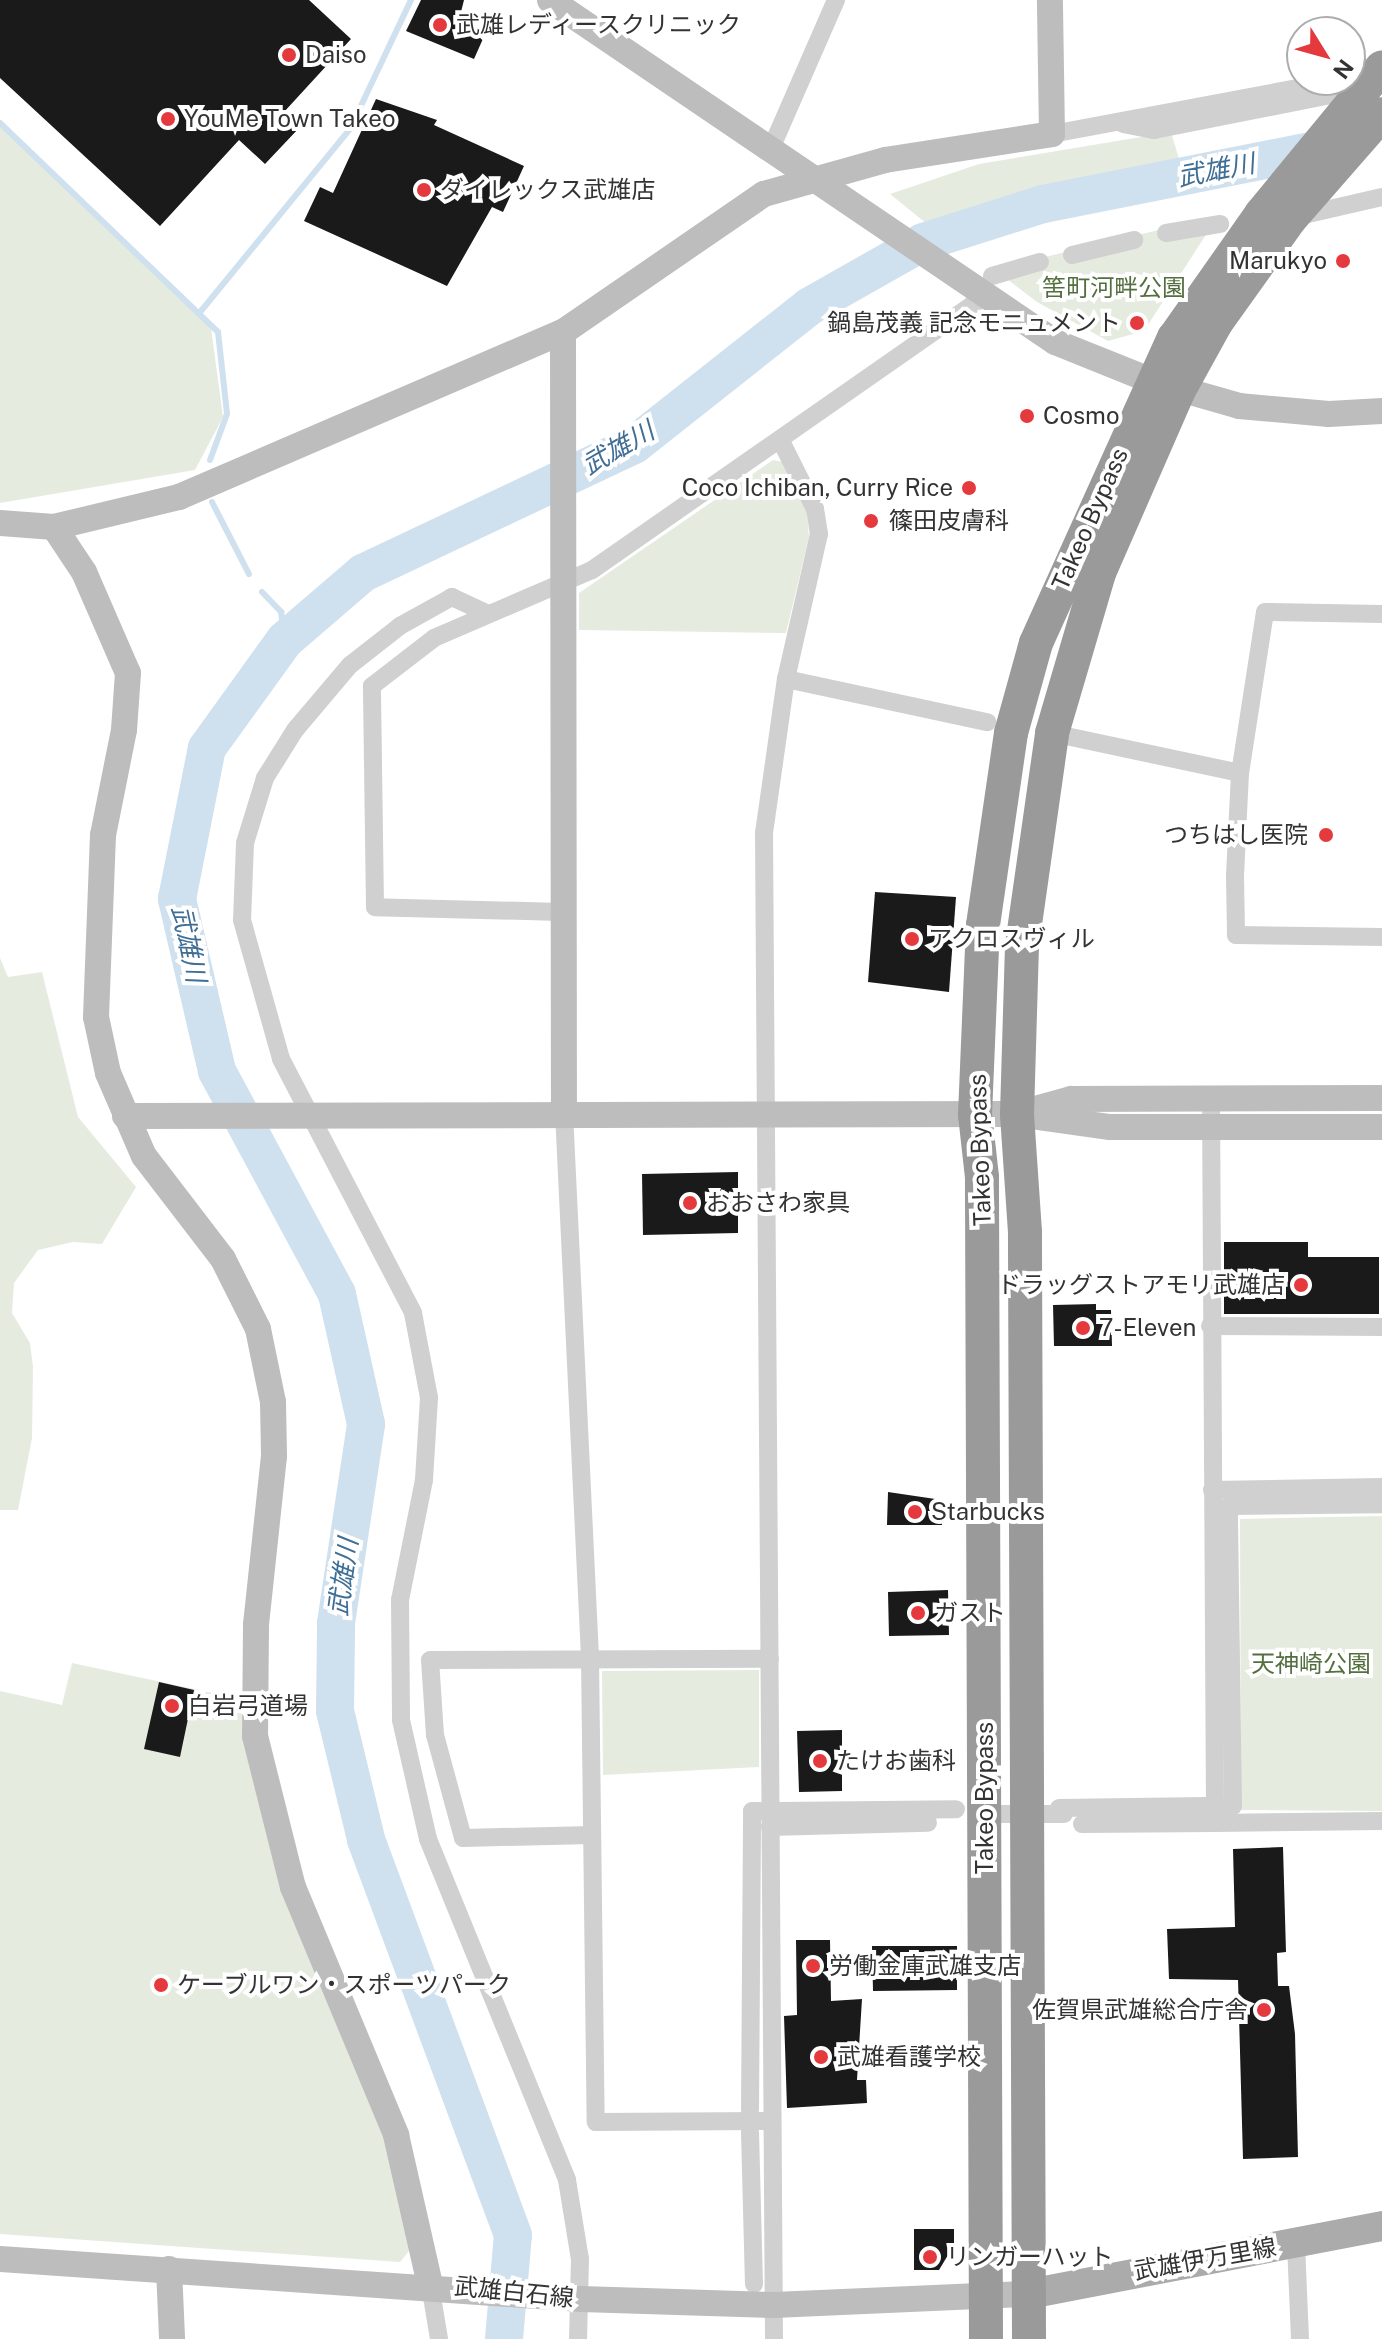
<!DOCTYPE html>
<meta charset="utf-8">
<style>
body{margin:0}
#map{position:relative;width:1382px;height:2339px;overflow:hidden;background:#fff;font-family:"Public Sans","Noto Sans JP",sans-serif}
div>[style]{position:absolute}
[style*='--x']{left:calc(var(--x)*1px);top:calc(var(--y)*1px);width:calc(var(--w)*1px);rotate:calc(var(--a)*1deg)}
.green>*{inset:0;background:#e5ecdf}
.stream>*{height:6px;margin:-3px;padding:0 3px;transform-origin:3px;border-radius:3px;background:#cfe0ee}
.river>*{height:38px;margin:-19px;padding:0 19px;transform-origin:19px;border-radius:19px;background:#cfe0ee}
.building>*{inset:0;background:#1a1a1a}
.street-tunnel>*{height:18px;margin-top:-9px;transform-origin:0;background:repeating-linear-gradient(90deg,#d6d6d6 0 18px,transparent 0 27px)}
.street>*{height:18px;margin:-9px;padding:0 9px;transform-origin:9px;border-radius:9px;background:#d0d0d0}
.secondary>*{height:26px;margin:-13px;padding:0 13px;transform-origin:13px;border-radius:13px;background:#bdbdbd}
.primary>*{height:30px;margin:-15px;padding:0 15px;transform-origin:15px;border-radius:15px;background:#ababab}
.highway>*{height:34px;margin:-17px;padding:0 17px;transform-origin:17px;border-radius:17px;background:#9a9a9a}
.dots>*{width:22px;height:22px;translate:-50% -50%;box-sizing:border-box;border:4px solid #fff;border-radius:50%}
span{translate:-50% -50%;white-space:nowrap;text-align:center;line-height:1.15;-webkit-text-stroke:8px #fff;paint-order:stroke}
.poi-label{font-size:24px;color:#333}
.left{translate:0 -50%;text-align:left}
.right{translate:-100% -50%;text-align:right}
.park-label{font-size:24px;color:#536f3f}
.street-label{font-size:24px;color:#333}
.water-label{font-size:26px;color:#406f96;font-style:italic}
.north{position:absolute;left:1286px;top:16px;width:80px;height:80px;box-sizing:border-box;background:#fff;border:2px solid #adadad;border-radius:50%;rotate:127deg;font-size:22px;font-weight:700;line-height:32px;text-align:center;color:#333}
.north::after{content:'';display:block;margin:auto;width:28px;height:36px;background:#e43a3d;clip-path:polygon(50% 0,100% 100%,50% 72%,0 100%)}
</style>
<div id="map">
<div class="green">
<i style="clip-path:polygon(0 126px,211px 328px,223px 417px,195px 470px,0 503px)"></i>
<i style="clip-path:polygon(1171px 132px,1180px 162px,1047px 189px,927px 224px,890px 194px,979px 164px)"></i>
<i style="clip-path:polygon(1218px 216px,1144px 331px,1108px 341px,1037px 302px,994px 269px)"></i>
<i style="clip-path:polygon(773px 460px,783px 462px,807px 512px,809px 537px,786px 633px,579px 630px,579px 593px)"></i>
<i style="clip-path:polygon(0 958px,8px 977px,42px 972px,78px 1117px,136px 1187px,102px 1244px,73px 1242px,38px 1250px,14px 1283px,12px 1313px,30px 1343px,33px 1367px,32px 1438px,18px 1510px,0 1510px)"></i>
<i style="clip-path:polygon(1382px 1516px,1382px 1811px,1241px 1810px,1240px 1519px)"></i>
<i style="clip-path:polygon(72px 1663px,246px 1700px,384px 2135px,408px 2236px,409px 2251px,400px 2262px,0 2234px,0 1691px,62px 1705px)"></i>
<i style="clip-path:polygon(759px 1670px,759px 1767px,603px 1775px,602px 1671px)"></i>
</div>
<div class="stream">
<i style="--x:0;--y:123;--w:302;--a:43.8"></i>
<i style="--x:218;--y:332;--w:82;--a:83.7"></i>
<i style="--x:227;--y:414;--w:49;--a:110.3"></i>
<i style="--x:201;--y:311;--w:235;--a:-50.7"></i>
<i style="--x:350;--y:129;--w:143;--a:-64.7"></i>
<i style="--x:212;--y:502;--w:81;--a:62.8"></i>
<i style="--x:262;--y:592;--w:28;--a:46"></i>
<i style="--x:281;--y:612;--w:28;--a:82"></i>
</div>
<div class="river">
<i style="--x:504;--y:2339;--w:104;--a:-85.1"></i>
<i style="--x:513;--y:2235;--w:422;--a:-110.4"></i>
<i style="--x:366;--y:1839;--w:132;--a:-103.6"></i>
<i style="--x:335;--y:1711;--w:88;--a:-89.3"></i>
<i style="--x:336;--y:1623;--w:201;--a:-81.4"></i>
<i style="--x:366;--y:1424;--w:133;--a:-102.6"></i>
<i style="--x:337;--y:1294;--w:253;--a:-118.3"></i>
<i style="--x:217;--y:1071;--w:177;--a:-103.1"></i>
<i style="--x:177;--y:899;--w:154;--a:-78.8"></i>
<i style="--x:207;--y:748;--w:133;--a:-54.2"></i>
<i style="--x:285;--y:640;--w:103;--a:-40.7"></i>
<i style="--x:363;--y:573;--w:300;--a:-25.3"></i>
<i style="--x:634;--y:445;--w:224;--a:-38.3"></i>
<i style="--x:810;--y:306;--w:130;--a:-29.5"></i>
<i style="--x:923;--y:242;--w:126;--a:-17.6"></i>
<i style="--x:1043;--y:204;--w:299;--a:-11.2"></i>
</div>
<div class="building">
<i style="clip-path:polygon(0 0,309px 0,351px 39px,284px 112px,300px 127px,265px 164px,239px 140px,160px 226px,0 78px)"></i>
<i style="clip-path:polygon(421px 0,464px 0,459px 20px,486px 32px,474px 59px,406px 31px)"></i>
<i style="clip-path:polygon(376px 99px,437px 120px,434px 125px,524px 166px,503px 212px,492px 207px,447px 286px,304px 221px,320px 187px,333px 193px)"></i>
<i style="clip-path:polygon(875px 892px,956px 897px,949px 992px,868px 982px)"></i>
<i style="clip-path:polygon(738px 1172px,738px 1233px,643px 1235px,642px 1174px)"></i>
<i style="clip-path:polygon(1224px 1242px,1308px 1242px,1308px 1257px,1379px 1257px,1379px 1314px,1224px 1314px)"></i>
<i style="clip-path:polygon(1096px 1304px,1096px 1310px,1111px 1310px,1112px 1346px,1054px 1346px,1053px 1305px)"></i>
<i style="clip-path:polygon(888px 1492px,942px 1500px,942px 1525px,887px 1525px)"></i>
<i style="clip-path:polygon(948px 1590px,949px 1635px,889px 1636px,888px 1592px)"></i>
<i style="clip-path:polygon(159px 1682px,194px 1690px,180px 1757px,144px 1749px)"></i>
<i style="clip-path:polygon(842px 1730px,842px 1791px,799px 1792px,797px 1731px)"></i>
<i style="clip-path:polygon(1283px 1847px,1286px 1952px,1277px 1953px,1278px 1986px,1289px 1986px,1295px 2034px,1298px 2157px,1243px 2159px,1238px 1980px,1169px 1979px,1167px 1929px,1235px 1927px,1233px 1849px)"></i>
<i style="clip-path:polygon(796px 1940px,830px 1940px,831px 2001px,862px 1999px,857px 2080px,866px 2080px,867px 2103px,787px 2108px,784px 2016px,797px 2015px)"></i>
<i style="clip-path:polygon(872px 1946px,957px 1946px,957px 1990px,873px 1991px)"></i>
<i style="clip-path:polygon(914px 2229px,954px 2229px,954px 2245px,939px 2270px,914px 2270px)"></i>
</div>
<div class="street-tunnel">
<i style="--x:1314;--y:85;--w:31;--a:-9"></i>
</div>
<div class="street">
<i style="--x:1123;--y:124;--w:32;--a:11"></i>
<i style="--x:1154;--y:130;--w:211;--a:-11.2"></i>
<i style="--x:1052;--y:134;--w:267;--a:-10.6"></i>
<i style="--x:770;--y:151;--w:165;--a:-66.4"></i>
<i style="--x:1295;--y:217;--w:89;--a:-12.9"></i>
<i style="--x:1166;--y:233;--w:55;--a:-9.5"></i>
<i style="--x:1072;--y:255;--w:64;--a:-13.6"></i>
<i style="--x:992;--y:276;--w:50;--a:-16.3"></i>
<i style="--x:486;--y:613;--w:38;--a:-155"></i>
<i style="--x:452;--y:597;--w:60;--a:150.9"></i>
<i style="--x:400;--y:626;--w:63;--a:142"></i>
<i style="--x:350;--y:665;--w:85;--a:130.2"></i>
<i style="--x:295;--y:730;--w:57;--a:122"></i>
<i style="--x:265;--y:778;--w:68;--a:107.1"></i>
<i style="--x:245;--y:843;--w:77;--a:92.2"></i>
<i style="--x:242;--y:920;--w:144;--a:74.3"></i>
<i style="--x:281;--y:1059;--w:286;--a:62.5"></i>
<i style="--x:413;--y:1313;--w:86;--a:79.3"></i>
<i style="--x:429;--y:1398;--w:82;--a:93.5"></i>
<i style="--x:424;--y:1480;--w:122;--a:101.3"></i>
<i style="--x:400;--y:1600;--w:120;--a:89.5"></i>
<i style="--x:401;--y:1720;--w:122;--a:77.2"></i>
<i style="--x:428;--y:1839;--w:368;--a:67.8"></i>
<i style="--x:567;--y:2180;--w:80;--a:80.7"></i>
<i style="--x:580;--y:2259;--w:80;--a:91.4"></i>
<i style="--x:1382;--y:614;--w:117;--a:-179"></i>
<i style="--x:1265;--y:612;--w:163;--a:98.8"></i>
<i style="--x:1240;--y:773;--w:103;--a:92.8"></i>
<i style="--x:1235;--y:876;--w:59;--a:89"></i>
<i style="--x:1236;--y:935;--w:146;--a:0.8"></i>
<i style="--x:786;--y:679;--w:206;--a:12.1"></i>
<i style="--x:1052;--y:733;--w:192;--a:12"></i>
<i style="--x:561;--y:912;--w:186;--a:-178.5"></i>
<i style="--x:375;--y:907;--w:221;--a:-90.8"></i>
<i style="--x:372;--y:686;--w:78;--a:-37.7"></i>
<i style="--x:434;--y:638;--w:172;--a:-23.3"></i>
<i style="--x:592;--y:570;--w:478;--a:-34.9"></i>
<i style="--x:1211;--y:1097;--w:726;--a:89.68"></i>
<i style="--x:1215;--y:1823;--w:167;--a:-0.7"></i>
<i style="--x:564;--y:1112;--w:547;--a:87.27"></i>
<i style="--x:590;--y:1658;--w:464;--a:89.3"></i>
<i style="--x:596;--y:2122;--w:173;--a:-0.3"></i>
<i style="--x:1210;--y:1326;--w:172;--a:0.3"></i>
<i style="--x:1212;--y:1490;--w:170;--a:-1"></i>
<i style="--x:1224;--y:1806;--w:9;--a:0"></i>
<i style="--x:1233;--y:1806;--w:300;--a:-90.8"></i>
<i style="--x:1229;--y:1506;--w:153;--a:-0.7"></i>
<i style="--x:1059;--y:1808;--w:147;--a:-0.8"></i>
<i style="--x:779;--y:1811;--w:177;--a:-0.6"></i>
<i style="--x:979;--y:1814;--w:85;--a:0"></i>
<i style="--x:1082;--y:1824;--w:133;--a:-0.4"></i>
<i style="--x:770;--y:1827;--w:158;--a:-1.5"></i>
<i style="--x:592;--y:1835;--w:129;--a:178.7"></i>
<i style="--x:463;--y:1838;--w:107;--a:-105.2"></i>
<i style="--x:435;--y:1735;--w:75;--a:-93.8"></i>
<i style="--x:430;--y:1660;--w:340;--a:-0.2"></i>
<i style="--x:750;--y:2110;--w:299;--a:-89.6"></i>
<i style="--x:752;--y:1811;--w:8;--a:0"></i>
<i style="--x:750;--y:2132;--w:152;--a:88.5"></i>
<i style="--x:1296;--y:2244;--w:95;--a:87.6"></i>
<i style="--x:430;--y:2285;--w:55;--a:80.5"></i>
<i style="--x:774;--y:2339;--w:1506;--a:-90.38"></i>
<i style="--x:764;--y:833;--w:156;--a:-81.9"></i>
<i style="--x:786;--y:679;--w:149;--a:-77.2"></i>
<i style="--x:819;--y:534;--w:25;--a:-99"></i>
<i style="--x:815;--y:509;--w:76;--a:-116.6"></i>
</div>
<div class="secondary">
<i style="--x:550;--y:0;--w:610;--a:34.11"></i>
<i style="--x:1055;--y:342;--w:105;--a:21.9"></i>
<i style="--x:1152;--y:381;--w:91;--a:16"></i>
<i style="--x:1239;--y:406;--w:90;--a:5.1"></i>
<i style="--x:1329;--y:414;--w:53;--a:-3.2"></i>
<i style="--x:563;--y:332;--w:780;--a:89.93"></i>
<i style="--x:0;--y:523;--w:54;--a:4.2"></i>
<i style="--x:54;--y:527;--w:54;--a:56.3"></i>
<i style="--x:84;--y:572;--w:110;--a:66.5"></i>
<i style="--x:128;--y:673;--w:57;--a:94"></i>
<i style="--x:124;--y:730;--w:107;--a:101.3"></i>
<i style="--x:103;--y:835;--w:182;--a:92.2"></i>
<i style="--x:96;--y:1017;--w:57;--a:77.9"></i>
<i style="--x:108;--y:1073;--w:90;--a:66.6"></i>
<i style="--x:144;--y:1156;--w:130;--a:52.5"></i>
<i style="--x:223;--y:1259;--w:78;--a:63.4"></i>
<i style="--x:258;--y:1329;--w:75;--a:78.4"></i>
<i style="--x:273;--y:1402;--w:54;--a:88.9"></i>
<i style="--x:274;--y:1456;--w:170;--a:96.1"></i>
<i style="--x:256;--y:1625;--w:111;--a:90.5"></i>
<i style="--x:255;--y:1736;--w:156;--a:75.9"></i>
<i style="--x:293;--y:1887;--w:269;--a:67.4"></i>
<i style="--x:396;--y:2135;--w:154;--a:77.2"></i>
<i style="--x:54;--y:527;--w:129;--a:-13.5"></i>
<i style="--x:179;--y:497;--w:418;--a:-23.3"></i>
<i style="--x:563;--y:332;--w:244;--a:-34.5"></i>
<i style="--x:764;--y:194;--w:126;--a:-15.7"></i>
<i style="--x:885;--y:160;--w:169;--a:-8.8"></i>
<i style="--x:1052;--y:134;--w:134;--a:-90.9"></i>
<i style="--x:1024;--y:1112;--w:49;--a:-15.5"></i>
<i style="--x:1071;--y:1099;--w:311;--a:-0.2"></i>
<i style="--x:125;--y:1116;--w:892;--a:-0.13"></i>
<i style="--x:1017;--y:1114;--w:94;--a:8"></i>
<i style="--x:1110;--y:1127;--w:272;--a:0"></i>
<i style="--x:0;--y:2259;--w:582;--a:3.94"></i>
<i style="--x:581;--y:2299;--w:193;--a:1.8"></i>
<i style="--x:774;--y:2305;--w:255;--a:-2.5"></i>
<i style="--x:169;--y:2269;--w:70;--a:87.5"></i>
</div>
<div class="primary">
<i style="--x:1029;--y:2294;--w:359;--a:-10.9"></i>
</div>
<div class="highway">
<i style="--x:986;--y:2339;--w:1162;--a:-90.2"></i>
<i style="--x:982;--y:1177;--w:62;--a:-96.4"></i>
<i style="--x:975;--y:1115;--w:190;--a:-87.6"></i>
<i style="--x:983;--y:925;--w:194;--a:-81.7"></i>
<i style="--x:1011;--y:733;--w:93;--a:-74.5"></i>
<i style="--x:1036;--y:643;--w:335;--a:-65.7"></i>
<i style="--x:1174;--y:338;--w:151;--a:-54.9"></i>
<i style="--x:1261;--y:214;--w:190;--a:-50.5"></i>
<i style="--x:1029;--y:2339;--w:1107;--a:-90.21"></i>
<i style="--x:1025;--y:1232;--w:118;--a:-93.9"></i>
<i style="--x:1017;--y:1114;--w:169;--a:-88.3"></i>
<i style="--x:1022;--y:945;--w:214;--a:-81.9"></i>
<i style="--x:1052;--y:733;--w:167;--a:-73.6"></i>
<i style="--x:1099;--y:573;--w:200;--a:-66.4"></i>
<i style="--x:1179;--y:390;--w:77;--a:-61.1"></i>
<i style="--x:1216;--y:323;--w:129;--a:-54.5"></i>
<i style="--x:1291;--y:218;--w:138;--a:-48.8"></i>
</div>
<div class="dots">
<i style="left:440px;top:25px;background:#e43a3d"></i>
<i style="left:289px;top:55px;background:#e43a3d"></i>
<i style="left:168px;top:119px;background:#e43a3d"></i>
<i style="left:424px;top:190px;background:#e43a3d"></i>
<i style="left:1343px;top:261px;background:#e43a3d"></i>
<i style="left:1137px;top:323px;background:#e43a3d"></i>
<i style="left:1027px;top:416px;background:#e43a3d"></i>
<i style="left:969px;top:488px;background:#e43a3d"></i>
<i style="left:871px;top:521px;background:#e43a3d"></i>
<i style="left:1326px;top:835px;background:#e43a3d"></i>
<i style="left:912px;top:939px;background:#e43a3d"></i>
<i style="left:690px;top:1203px;background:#e43a3d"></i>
<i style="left:1301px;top:1285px;background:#e43a3d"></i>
<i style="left:1083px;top:1328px;background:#e43a3d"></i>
<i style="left:915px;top:1512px;background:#e43a3d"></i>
<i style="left:918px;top:1613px;background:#e43a3d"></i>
<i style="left:172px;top:1706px;background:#e43a3d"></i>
<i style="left:820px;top:1761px;background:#e43a3d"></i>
<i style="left:813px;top:1966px;background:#e43a3d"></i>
<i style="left:161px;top:1985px;background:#e43a3d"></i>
<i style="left:1264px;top:2010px;background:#e43a3d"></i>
<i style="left:821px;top:2057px;background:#e43a3d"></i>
<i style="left:930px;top:2257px;background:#e43a3d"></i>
</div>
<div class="poi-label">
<span class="left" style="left:456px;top:25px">武雄レディースクリニック</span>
<span class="left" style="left:305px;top:55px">Daiso</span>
<span class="left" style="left:184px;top:119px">YouMe Town Takeo</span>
<span class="left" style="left:440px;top:190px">ダイレックス武雄店</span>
<span class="right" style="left:1327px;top:261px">Marukyo</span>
<span class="right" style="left:1121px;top:323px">鍋島茂義 記念モニュメント</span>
<span class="left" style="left:1043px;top:416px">Cosmo</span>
<span class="right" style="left:953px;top:488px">Coco Ichiban, Curry Rice</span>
<span class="left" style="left:889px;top:521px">篠田皮膚科</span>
<span class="right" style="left:1308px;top:835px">つちはし医院</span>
<span class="left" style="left:928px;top:939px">アクロスヴィル</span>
<span class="left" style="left:706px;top:1203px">おおさわ家具</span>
<span class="right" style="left:1285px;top:1285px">ドラッグストアモリ武雄店</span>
<span class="left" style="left:1099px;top:1328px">7-Eleven</span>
<span class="left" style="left:931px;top:1512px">Starbucks</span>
<span class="left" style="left:934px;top:1613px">ガスト</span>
<span class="left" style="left:188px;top:1706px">白岩弓道場</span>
<span class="left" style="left:836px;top:1761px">たけお歯科</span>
<span class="left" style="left:829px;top:1966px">労働金庫武雄支店</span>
<span class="left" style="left:177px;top:1985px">ケーブルワン・スポーツパーク</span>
<span class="right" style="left:1248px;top:2010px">佐賀県武雄総合庁舎</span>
<span class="left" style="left:837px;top:2057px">武雄看護学校</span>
<span class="left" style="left:946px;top:2257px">リンガーハット</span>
</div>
<div class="park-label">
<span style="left:1114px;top:288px">筈町河畔公園</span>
<span style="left:1311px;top:1664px">天神崎公園</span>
</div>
<div class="street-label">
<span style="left:1090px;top:519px;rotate:-66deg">Takeo Bypass</span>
<span style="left:980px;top:1150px;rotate:-92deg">Takeo Bypass</span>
<span style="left:985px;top:1798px;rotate:-90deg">Takeo Bypass</span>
<span style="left:1205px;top:2259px;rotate:-10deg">武雄伊万里線</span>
<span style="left:514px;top:2292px;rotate:6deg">武雄白石線</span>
</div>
<div class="water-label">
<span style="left:1216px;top:170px;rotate:-11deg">武雄川</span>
<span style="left:618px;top:448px;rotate:-30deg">武雄川</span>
<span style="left:189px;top:944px;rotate:78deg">武雄川</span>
<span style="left:343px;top:1577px;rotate:-82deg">武雄川</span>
</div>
<div class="north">N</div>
</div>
